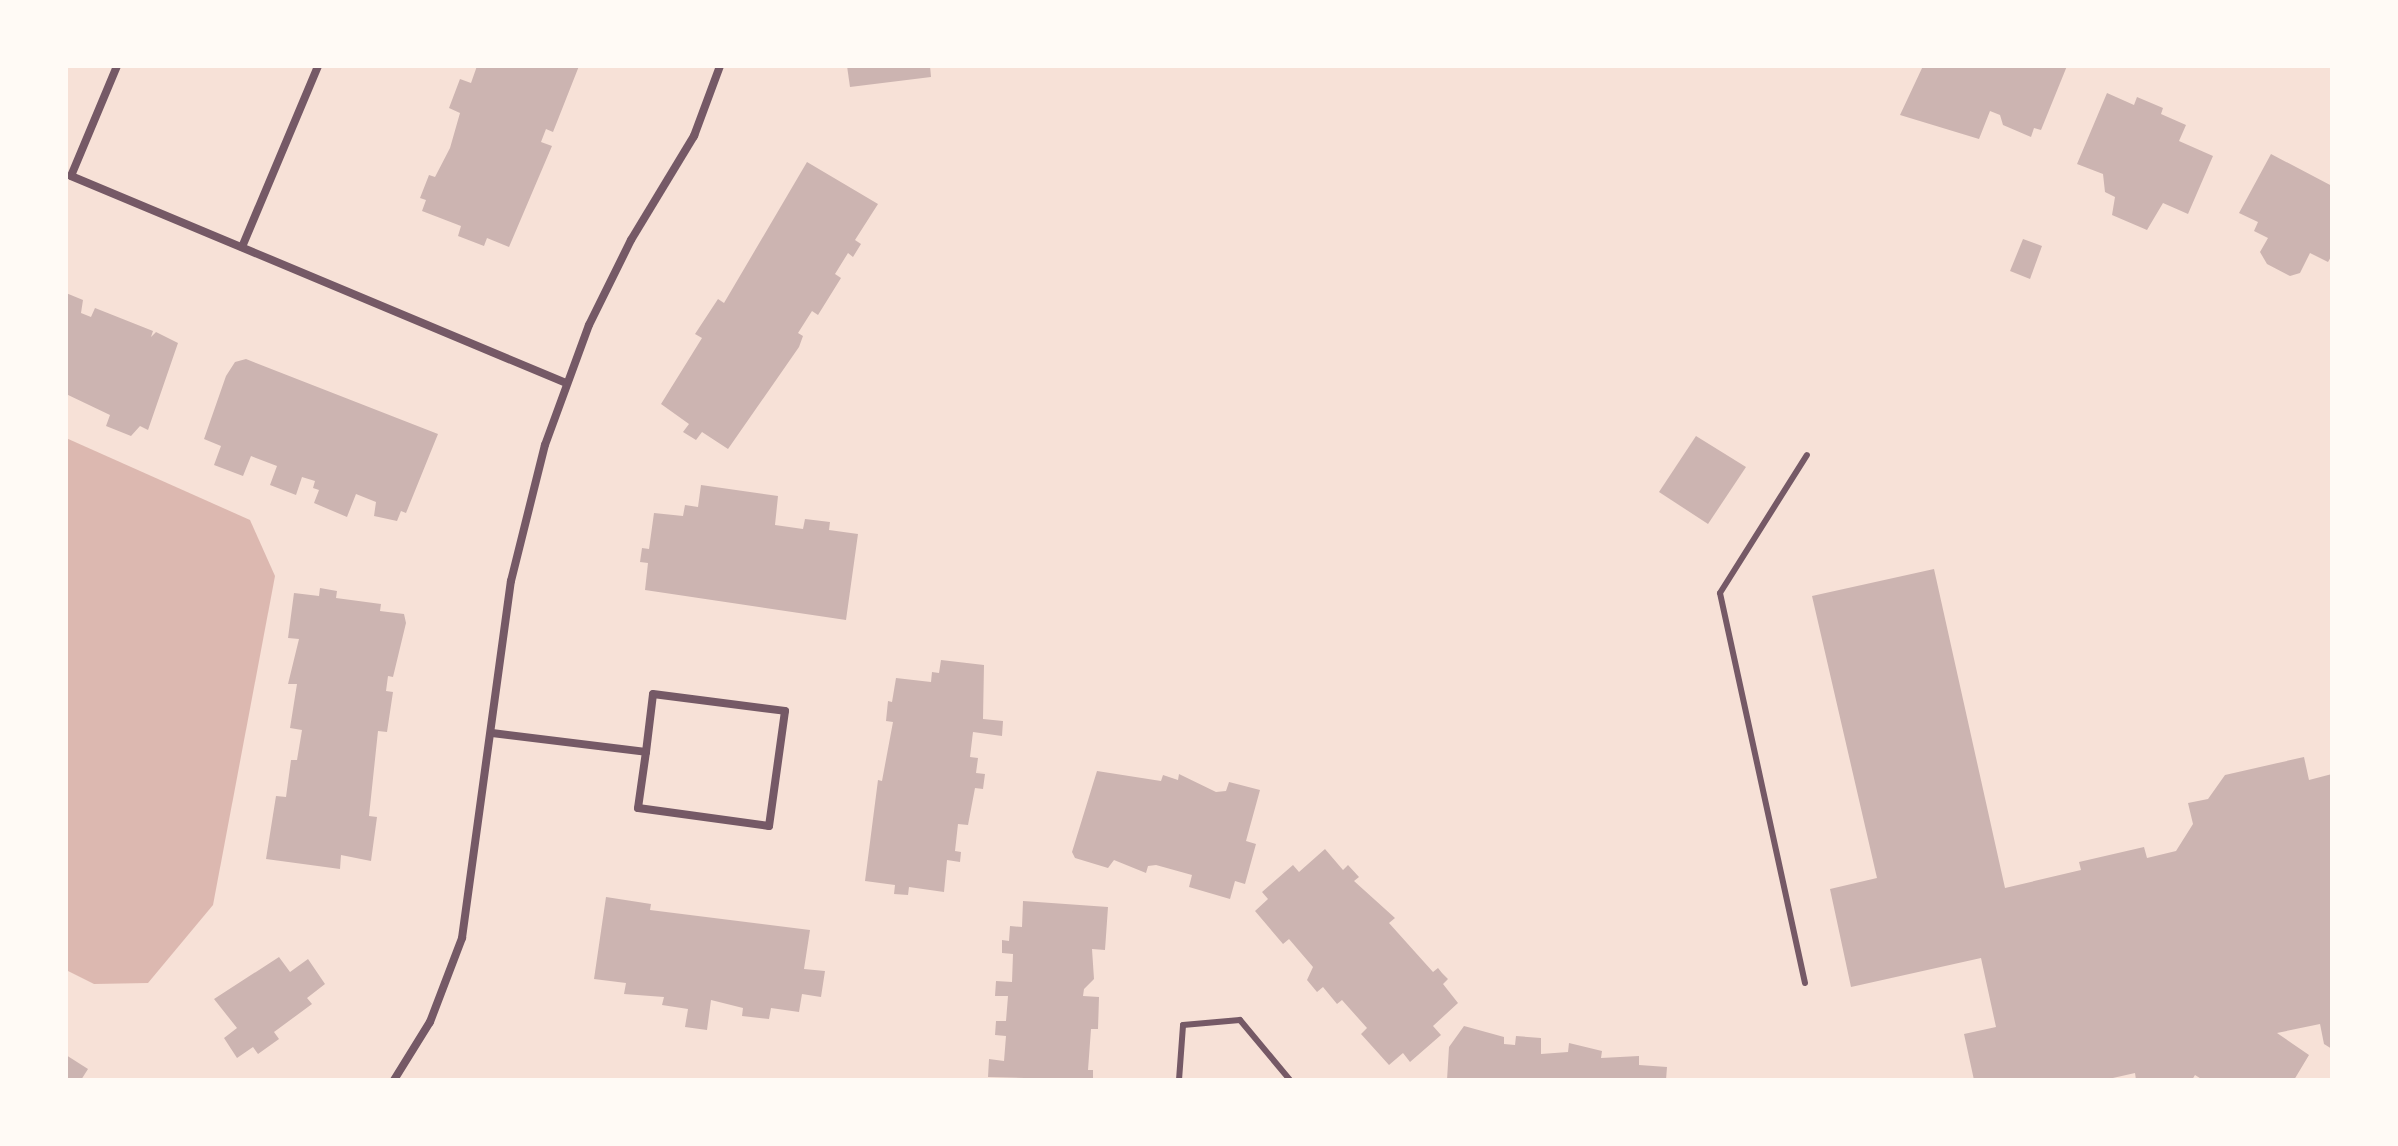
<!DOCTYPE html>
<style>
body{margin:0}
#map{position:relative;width:2398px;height:1146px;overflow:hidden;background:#f7e1d7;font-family:"Noto Serif",serif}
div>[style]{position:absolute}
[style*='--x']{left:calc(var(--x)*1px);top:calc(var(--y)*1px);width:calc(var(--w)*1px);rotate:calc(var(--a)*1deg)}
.water>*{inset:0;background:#dcb8b0}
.building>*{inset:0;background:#ccb4b1}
.service>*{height:6px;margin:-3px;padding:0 3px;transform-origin:3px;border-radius:3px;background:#755966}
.minor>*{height:8px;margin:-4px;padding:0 4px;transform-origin:4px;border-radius:4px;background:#755966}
span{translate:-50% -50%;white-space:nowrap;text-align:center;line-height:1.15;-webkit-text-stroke:6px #fffaf5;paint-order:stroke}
.frame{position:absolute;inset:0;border:68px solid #fffaf5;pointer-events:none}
</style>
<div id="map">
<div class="water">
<i style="clip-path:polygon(66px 438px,250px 520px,275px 576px,213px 905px,148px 983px,94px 984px,66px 970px)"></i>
</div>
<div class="building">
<i style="clip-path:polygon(477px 66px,579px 66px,553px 132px,546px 129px,541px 142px,552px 146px,509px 247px,487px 238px,484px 246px,458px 236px,461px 226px,422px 211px,426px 200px,420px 198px,429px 175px,435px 177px,450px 148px,460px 113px,449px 108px,460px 79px,471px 83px)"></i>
<i style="clip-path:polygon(847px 66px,930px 66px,931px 77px,850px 87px)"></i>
<i style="clip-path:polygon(1923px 66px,2067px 66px,2041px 130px,2034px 128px,2031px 137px,2003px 125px,2000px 115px,1990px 111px,1979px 139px,1900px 115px)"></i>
<i style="clip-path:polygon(2107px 93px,2134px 105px,2137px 97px,2163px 108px,2161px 114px,2186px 125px,2179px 141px,2213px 156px,2188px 214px,2163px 203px,2147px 230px,2112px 215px,2115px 197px,2105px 192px,2103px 174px,2077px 164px)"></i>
<i style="clip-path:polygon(2271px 154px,2332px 186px,2332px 255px,2328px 262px,2310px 253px,2300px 273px,2290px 276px,2267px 264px,2260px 252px,2268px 238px,2254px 231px,2258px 222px,2239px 213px)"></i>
<i style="clip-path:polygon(807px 162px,878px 204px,855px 240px,861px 244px,853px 257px,848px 253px,835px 274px,841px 278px,818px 315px,812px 311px,798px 333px,803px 336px,799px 347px,728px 449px,702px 432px,696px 440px,683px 432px,689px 424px,661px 404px,702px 338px,695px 334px,718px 299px,724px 303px)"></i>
<i style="clip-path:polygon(2023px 239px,2042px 246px,2030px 279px,2010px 271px)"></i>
<i style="clip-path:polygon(66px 293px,83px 300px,81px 313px,91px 317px,95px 308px,153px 331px,151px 337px,156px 332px,178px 343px,148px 430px,140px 426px,131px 436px,106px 426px,110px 415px,66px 394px)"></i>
<i style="clip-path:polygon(246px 359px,438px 434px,406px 513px,401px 511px,397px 521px,374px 516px,376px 502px,356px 494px,347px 517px,314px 503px,319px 490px,313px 488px,315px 481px,302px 477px,296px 495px,270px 485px,277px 466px,251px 456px,243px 476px,214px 465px,221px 446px,204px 439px,226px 376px,235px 362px)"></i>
<i style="clip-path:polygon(1696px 436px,1746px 467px,1708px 524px,1659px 492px)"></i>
<i style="clip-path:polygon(701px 485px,778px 496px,775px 525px,803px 529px,805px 519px,830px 522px,829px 530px,858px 534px,846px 620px,645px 590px,648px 563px,640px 562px,642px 548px,649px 549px,654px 513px,683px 516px,685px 505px,698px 507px)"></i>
<i style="clip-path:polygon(1934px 569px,2005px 888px,2081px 870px,2079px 862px,2144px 847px,2147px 858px,2176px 851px,2193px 824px,2188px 803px,2208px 799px,2225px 775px,2304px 757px,2309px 780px,2332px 774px,2332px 1049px,2324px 1044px,2320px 1024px,2277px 1033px,2309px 1055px,2294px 1080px,2203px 1080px,2195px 1075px,2192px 1080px,2136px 1080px,2135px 1073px,2104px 1080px,1974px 1080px,1964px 1034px,1996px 1027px,1981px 958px,1851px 987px,1830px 889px,1877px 878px,1812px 596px)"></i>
<i style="clip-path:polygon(320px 588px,337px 591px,336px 598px,381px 604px,380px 611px,404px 614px,406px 623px,393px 677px,388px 676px,386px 691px,393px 692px,387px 732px,378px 731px,369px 816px,377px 817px,371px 861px,341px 855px,340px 869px,266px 859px,276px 796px,286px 797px,291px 760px,297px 760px,302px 730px,290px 728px,297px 684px,288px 684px,299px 639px,288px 638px,294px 593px,319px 596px)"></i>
<i style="clip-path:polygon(941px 660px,984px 665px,983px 719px,1003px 721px,1002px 736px,973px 732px,970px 757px,978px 758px,976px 773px,985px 774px,983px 789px,975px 788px,968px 825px,958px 824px,955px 851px,961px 852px,960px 862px,947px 860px,944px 892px,909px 887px,908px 895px,894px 894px,895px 885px,865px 881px,878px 780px,882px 781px,893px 722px,886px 721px,888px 701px,892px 702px,896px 678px,931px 682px,932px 672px,939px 673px)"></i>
<i style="clip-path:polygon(1097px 771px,1161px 781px,1163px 775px,1178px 780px,1179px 774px,1216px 792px,1226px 791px,1229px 782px,1260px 790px,1246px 841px,1256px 844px,1245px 884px,1235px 881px,1230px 899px,1189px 887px,1192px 875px,1156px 865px,1148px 866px,1146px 873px,1114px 860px,1108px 868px,1075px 858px,1072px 852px)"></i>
<i style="clip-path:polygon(1325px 849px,1343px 870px,1348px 865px,1359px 877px,1354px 881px,1395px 918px,1389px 923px,1433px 972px,1438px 968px,1442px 973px,1448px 979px,1443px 984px,1458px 1003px,1433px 1026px,1441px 1035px,1410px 1062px,1403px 1053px,1389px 1065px,1361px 1034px,1367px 1028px,1342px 1000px,1337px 1004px,1323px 987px,1317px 992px,1307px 980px,1313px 967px,1289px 939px,1283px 944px,1255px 911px,1268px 899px,1262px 892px,1293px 865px,1299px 872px)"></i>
<i style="clip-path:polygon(606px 897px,651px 904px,650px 910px,810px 930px,804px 969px,825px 971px,821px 997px,802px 994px,799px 1012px,771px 1008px,769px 1019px,742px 1016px,743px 1008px,711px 1000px,707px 1030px,685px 1027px,688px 1009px,662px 1005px,664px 997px,624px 994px,626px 983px,594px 979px)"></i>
<i style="clip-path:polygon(1023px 901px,1108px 907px,1105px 950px,1092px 949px,1094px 979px,1084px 989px,1083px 996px,1099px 997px,1098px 1029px,1091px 1029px,1088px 1070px,1093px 1070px,1093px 1080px,988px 1077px,989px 1059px,1004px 1061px,1006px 1036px,995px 1035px,996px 1021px,1006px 1021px,1008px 996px,995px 996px,996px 981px,1012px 982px,1013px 954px,1002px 953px,1002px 940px,1009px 941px,1010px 926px,1022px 927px)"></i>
<i style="clip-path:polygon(279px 957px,290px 972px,308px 959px,325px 984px,307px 998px,312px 1004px,274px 1032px,279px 1039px,258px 1054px,253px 1047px,237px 1058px,224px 1038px,237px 1028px,214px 999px)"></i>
<i style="clip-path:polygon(1464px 1026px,1504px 1037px,1504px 1044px,1515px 1045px,1516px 1036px,1541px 1038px,1541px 1054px,1568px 1052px,1569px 1043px,1602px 1051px,1601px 1058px,1639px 1056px,1639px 1065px,1667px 1067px,1666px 1080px,1447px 1080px,1449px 1047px)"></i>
<i style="clip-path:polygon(66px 1055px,88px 1069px,81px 1080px,66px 1080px)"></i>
</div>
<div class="service">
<i style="--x:1805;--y:983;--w:399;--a:-102.3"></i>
<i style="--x:1720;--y:593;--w:163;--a:-57.8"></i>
<i style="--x:1179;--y:1080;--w:55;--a:-85.8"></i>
<i style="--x:1183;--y:1025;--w:57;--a:-5"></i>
<i style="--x:1240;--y:1020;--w:78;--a:50.2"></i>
</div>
<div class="minor">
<i style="--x:117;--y:66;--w:119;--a:112.7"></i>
<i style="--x:71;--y:176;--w:537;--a:22.69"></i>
<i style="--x:242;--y:247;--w:196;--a:-67.2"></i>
<i style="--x:492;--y:733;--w:155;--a:7"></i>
<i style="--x:646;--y:752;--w:58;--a:-83.1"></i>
<i style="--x:653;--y:694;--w:133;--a:7.3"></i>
<i style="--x:785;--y:711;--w:116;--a:97.9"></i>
<i style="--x:769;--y:826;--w:132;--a:-172.2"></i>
<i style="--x:638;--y:808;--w:57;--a:-81.9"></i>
<i style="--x:394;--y:1080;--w:68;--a:-58.2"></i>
<i style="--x:430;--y:1022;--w:90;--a:-69.1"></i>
<i style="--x:462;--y:938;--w:360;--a:-82.2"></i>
<i style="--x:511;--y:581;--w:140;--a:-76"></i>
<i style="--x:545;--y:445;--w:128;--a:-69.9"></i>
<i style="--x:589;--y:325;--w:95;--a:-63.7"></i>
<i style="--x:631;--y:240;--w:122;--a:-58.8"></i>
<i style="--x:694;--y:136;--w:75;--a:-69.6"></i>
</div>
<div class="frame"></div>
</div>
